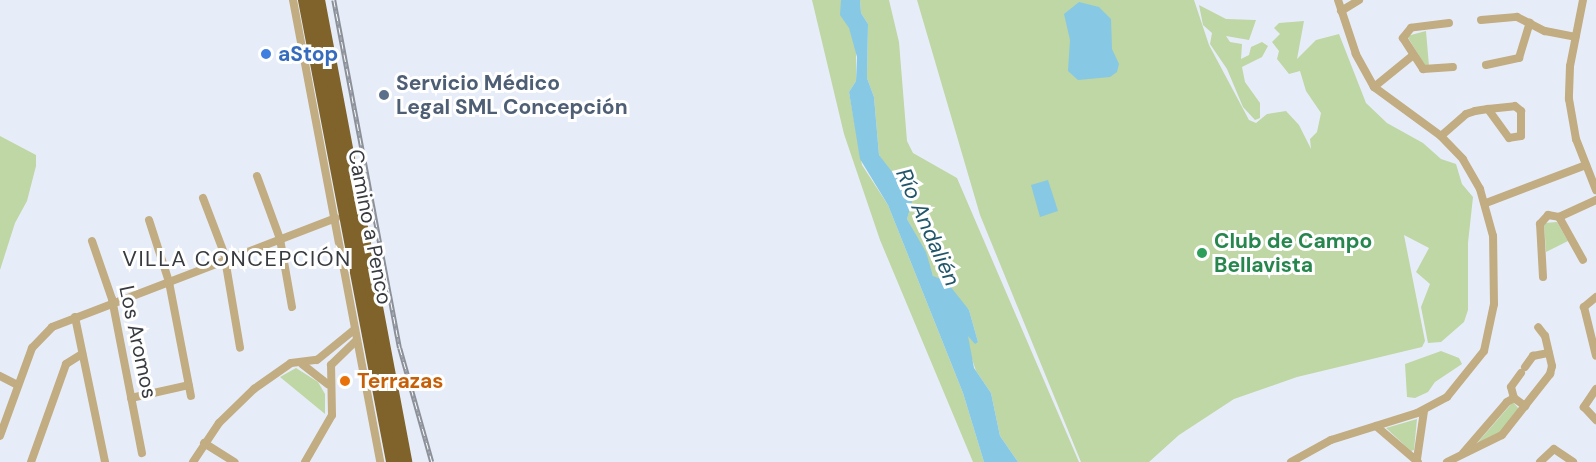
<!DOCTYPE html>
<meta charset="utf-8">
<style>
body{margin:0}
#map{position:relative;width:1596px;height:462px;overflow:hidden;background:#e7edf8;font-family:"DM Sans",sans-serif}
div>[style]{position:absolute}
[style*='--x']{left:calc(var(--x)*1px);top:calc(var(--y)*1px);width:calc(var(--w)*1px);rotate:calc(var(--a)*1deg)}
.green>*{inset:0;background:#bfd6a5}
.water>*{inset:0;background:#87c8e4}
.street>*{height:8px;margin:-4px;padding:0 4px;transform-origin:4px;border-radius:4px;background:#c2ac82}
.highway>*{height:14px;margin:-7px;padding:0 7px;transform-origin:7px;border-radius:7px;background:#7f632b}
.rail>*{height:4.5px;margin-top:-2.25px;transform-origin:0;background:repeating-linear-gradient(90deg,#fff 0 7px,#8c9098 0 14px);box-sizing:border-box;border-block:2px solid #8c9098}
.dots>*{width:16px;height:16px;translate:-50% -50%;box-sizing:border-box;border:3px solid #fff;border-radius:50%}
span{translate:-50% -50%;white-space:nowrap;text-align:center;line-height:1.15;-webkit-text-stroke:6px #fff;paint-order:stroke}
.shop-label{font-size:21px;color:#366cbe;font-weight:700}
.left{translate:0 -50%;text-align:left}
.service-label{font-size:21px;color:#4e5e75;font-weight:700}
.street-label{font-size:21px;color:#383b3f}
.leisure-label{font-size:21px;color:#27864d;font-weight:700}
.food-label{font-size:21px;color:#c56008;font-weight:700}
.water-label{font-size:22px;color:#215569;font-style:italic}
.neighbourhood-label{font-size:22px;color:#383b3f;letter-spacing:1.5px}
</style>
<div id="map">
<div class="green">
<i style="clip-path:polygon(812px 0,841px 0,856px 50px,856px 81px,849px 92px,862px 165px,888px 205px,963px 393px,984px 462px,973px 462px,880px 240px,844px 134px)"></i>
<i style="clip-path:polygon(860px 0,889px 0,899px 42px,907px 141px,913px 153px,957px 178px,1079px 462px,1018px 462px,1000px 436px,991px 393px,976px 371px,968px 347px,968px 335px,975px 343px,978px 342px,969px 310px,933px 276px,923px 248px,907px 219px,911px 204px,879px 155px,874px 97px,867px 78px,868px 24px,861px 13px)"></i>
<i style="clip-path:polygon(917px 0,1194px 0,1209px 45px,1249px 120px,1256px 123px,1267px 114px,1286px 111px,1299px 125px,1311px 149px,1310px 139px,1317px 132px,1321px 113px,1306px 91px,1300px 71px,1289px 74px,1277px 59px,1279px 51px,1272px 42px,1280px 34px,1274px 28px,1279px 23px,1304px 21px,1297px 59px,1316px 40px,1339px 34px,1366px 103px,1387px 123px,1423px 143px,1441px 159px,1456px 164px,1462px 184px,1473px 197px,1468px 243px,1468px 310px,1464px 322px,1441px 342px,1428px 343px,1421px 307px,1430px 284px,1416px 272px,1429px 248px,1404px 235px,1425px 341px,1422px 347px,1297px 377px,1234px 399px,1179px 435px,1149px 462px,1081px 462px,980px 215px)"></i>
<i style="clip-path:polygon(1199px 5px,1226px 19px,1256px 20px,1249px 40px,1226px 36px,1230px 42px,1242px 44px,1241px 59px,1249px 55px,1251px 47px,1262px 42px,1268px 46px,1262px 57px,1242px 67px,1245px 82px,1260px 103px,1260px 118px,1255px 120px,1243px 107px,1227px 69px,1210px 44px,1212px 33px,1203px 25px)"></i>
<i style="clip-path:polygon(1426px 31px,1429px 66px,1426px 67px,1407px 36px)"></i>
<i style="clip-path:polygon(0 136px,36px 155px,36px 166px,27px 201px,15px 223px,0 270px)"></i>
<i style="clip-path:polygon(1557px 222px,1568px 241px,1546px 252px,1544px 223px)"></i>
<i style="clip-path:polygon(1441px 351px,1459px 358px,1462px 364px,1435px 382px,1428px 392px,1415px 398px,1407px 397px,1405px 364px)"></i>
<i style="clip-path:polygon(296px 368px,318px 382px,325px 394px,325px 414px,280px 377px)"></i>
<i style="clip-path:polygon(1513px 402px,1519px 409px,1502px 433px,1472px 449px)"></i>
<i style="clip-path:polygon(1417px 419px,1414px 450px,1411px 451px,1386px 428px)"></i>
</div>
<div class="water">
<i style="clip-path:polygon(841px 0,860px 0,861px 13px,868px 24px,867px 78px,874px 97px,879px 155px,910px 195px,912px 202px,907px 219px,926px 252px,933px 276px,946px 281px,969px 310px,978px 342px,975px 344px,968px 336px,974px 368px,991px 393px,1000px 436px,1018px 462px,984px 462px,963px 393px,888px 205px,860px 159px,849px 92px,856px 81px,857px 57px,849px 28px,840px 15px)"></i>
<i style="clip-path:polygon(1079px 2px,1099px 7px,1111px 19px,1112px 49px,1119px 64px,1117px 72px,1110px 77px,1078px 80px,1068px 71px,1070px 40px,1064px 14px)"></i>
<i style="clip-path:polygon(1048px 180px,1058px 211px,1040px 217px,1031px 185px)"></i>
</div>
<div class="street">
<i style="--x:293;--y:0;--w:470;--a:79.3"></i>
<i style="--x:1583;--y:0;--w:67;--a:101.1"></i>
<i style="--x:1570;--y:66;--w:33;--a:92"></i>
<i style="--x:1569;--y:99;--w:41;--a:80.1"></i>
<i style="--x:1576;--y:139;--w:55;--a:68.6"></i>
<i style="--x:1341;--y:11;--w:21;--a:-31"></i>
<i style="--x:1481;--y:20;--w:36;--a:-5"></i>
<i style="--x:1517;--y:17;--w:31;--a:27"></i>
<i style="--x:1545;--y:31;--w:31;--a:11"></i>
<i style="--x:1449;--y:23;--w:38;--a:173"></i>
<i style="--x:1411;--y:28;--w:13;--a:129"></i>
<i style="--x:1403;--y:38;--w:37;--a:57"></i>
<i style="--x:1423;--y:69;--w:30;--a:-4"></i>
<i style="--x:1486;--y:65;--w:34;--a:-12"></i>
<i style="--x:1519;--y:58;--w:37;--a:-73"></i>
<i style="--x:1374;--y:87;--w:49;--a:-39.2"></i>
<i style="--x:1441;--y:136;--w:33;--a:-41"></i>
<i style="--x:1466;--y:114;--w:9;--a:-18"></i>
<i style="--x:1475;--y:111;--w:13;--a:-9"></i>
<i style="--x:1488;--y:109;--w:27;--a:-6"></i>
<i style="--x:1515;--y:106;--w:8;--a:40"></i>
<i style="--x:1521;--y:111;--w:25;--a:90"></i>
<i style="--x:1521;--y:136;--w:12;--a:171"></i>
<i style="--x:1509;--y:138;--w:36;--a:-126"></i>
<i style="--x:257;--y:176;--w:67;--a:69.9"></i>
<i style="--x:280;--y:239;--w:69;--a:80"></i>
<i style="--x:203;--y:198;--w:59;--a:69.1"></i>
<i style="--x:224;--y:253;--w:96;--a:80.4"></i>
<i style="--x:1486;--y:203;--w:107;--a:-20.8"></i>
<i style="--x:1559;--y:217;--w:41;--a:-24.7"></i>
<i style="--x:149;--y:220;--w:65;--a:72.1"></i>
<i style="--x:169;--y:282;--w:116;--a:79.1"></i>
<i style="--x:92;--y:241;--w:61;--a:71"></i>
<i style="--x:112;--y:299;--w:157;--a:79"></i>
<i style="--x:1543;--y:277;--w:53;--a:-93.2"></i>
<i style="--x:1540;--y:224;--w:12;--a:-48"></i>
<i style="--x:1548;--y:215;--w:11;--a:10"></i>
<i style="--x:1559;--y:217;--w:49;--a:60.8"></i>
<i style="--x:1596;--y:297;--w:16;--a:140"></i>
<i style="--x:1584;--y:307;--w:50;--a:76.2"></i>
<i style="--x:75;--y:317;--w:148;--a:78.3"></i>
<i style="--x:302;--y:364;--w:33;--a:38"></i>
<i style="--x:1525;--y:367;--w:14;--a:-54"></i>
<i style="--x:1533;--y:356;--w:16;--a:-11"></i>
<i style="--x:1521;--y:373;--w:17;--a:126"></i>
<i style="--x:1511;--y:387;--w:11;--a:75"></i>
<i style="--x:1514;--y:398;--w:14;--a:36"></i>
<i style="--x:0;--y:376;--w:20;--a:27"></i>
<i style="--x:1596;--y:389;--w:22;--a:124"></i>
<i style="--x:1584;--y:407;--w:18;--a:47"></i>
<i style="--x:131;--y:398;--w:59;--a:-12.6"></i>
<i style="--x:1376;--y:426;--w:55;--a:40.6"></i>
<i style="--x:0;--y:436;--w:94;--a:-70"></i>
<i style="--x:32;--y:348;--w:29;--a:-46"></i>
<i style="--x:52;--y:327;--w:304;--a:-21"></i>
<i style="--x:204;--y:443;--w:36;--a:32"></i>
<i style="--x:1463;--y:453;--w:67;--a:-49.2"></i>
<i style="--x:1507;--y:402;--w:8;--a:-30"></i>
<i style="--x:1417;--y:459;--w:49;--a:-81.7"></i>
<i style="--x:31;--y:462;--w:104;--a:-70.3"></i>
<i style="--x:66;--y:364;--w:19;--a:-32"></i>
<i style="--x:193;--y:462;--w:47;--a:-56.3"></i>
<i style="--x:219;--y:423;--w:49;--a:-44.2"></i>
<i style="--x:254;--y:389;--w:45;--a:-35.1"></i>
<i style="--x:291;--y:363;--w:26;--a:-7"></i>
<i style="--x:317;--y:360;--w:49;--a:-39.2"></i>
<i style="--x:305;--y:462;--w:54;--a:-60.1"></i>
<i style="--x:332;--y:415;--w:50;--a:-91.1"></i>
<i style="--x:331;--y:365;--w:36;--a:-44"></i>
<i style="--x:1291;--y:462;--w:46;--a:-28.8"></i>
<i style="--x:1331;--y:440;--w:90;--a:-17.4"></i>
<i style="--x:1417;--y:413;--w:34;--a:-28"></i>
<i style="--x:1447;--y:397;--w:59;--a:-51.2"></i>
<i style="--x:1484;--y:351;--w:48;--a:-78"></i>
<i style="--x:1494;--y:304;--w:68;--a:-90.8"></i>
<i style="--x:1493;--y:236;--w:49;--a:-105.5"></i>
<i style="--x:1480;--y:189;--w:34;--a:-120"></i>
<i style="--x:1463;--y:159;--w:32;--a:-134"></i>
<i style="--x:1441;--y:136;--w:83;--a:-143.8"></i>
<i style="--x:1374;--y:87;--w:38;--a:-119"></i>
<i style="--x:1356;--y:54;--w:57;--a:-108.4"></i>
<i style="--x:1447;--y:462;--w:61;--a:-26.1"></i>
<i style="--x:1502;--y:435;--w:78;--a:-51.8"></i>
<i style="--x:1550;--y:374;--w:8;--a:-76"></i>
<i style="--x:1552;--y:366;--w:31;--a:-103"></i>
<i style="--x:1545;--y:336;--w:11;--a:-128"></i>
<i style="--x:1540;--y:462;--w:19;--a:-43"></i>
<i style="--x:1554;--y:449;--w:23;--a:34"></i>
</div>
<div class="highway">
<i style="--x:305;--y:0;--w:470;--a:79.2"></i>
<i style="--x:318;--y:0;--w:470;--a:79.3"></i>
</div>
<div class="rail">
<i style="--x:334;--y:0;--w:354;--a:79.3"></i>
<i style="--x:400;--y:348;--w:118;--a:74.3"></i>
</div>
<div class="dots">
<i style="left:266px;top:54px;background:#3f7fe0"></i>
<i style="left:384px;top:95px;background:#5c6f8a"></i>
<i style="left:1202px;top:253px;background:#2e9e5b"></i>
<i style="left:345px;top:381px;background:#e8710a"></i>
</div>
<div class="shop-label">
<span class="left" style="left:278px;top:54px">aStop</span>
</div>
<div class="service-label">
<span class="left" style="left:396px;top:95px">Servicio Médico<br>Legal SML Concepción</span>
</div>
<div class="street-label">
<span style="left:370px;top:227px;rotate:79deg">Camino a Penco</span>
<span style="left:138px;top:342px;rotate:78deg">Los Aromos</span>
</div>
<div class="leisure-label">
<span class="left" style="left:1214px;top:253px">Club de Campo<br>Bellavista</span>
</div>
<div class="food-label">
<span class="left" style="left:357px;top:381px">Terrazas</span>
</div>
<div class="water-label">
<span style="left:928px;top:227px;rotate:66deg">Río Andalién</span>
</div>
<div class="neighbourhood-label">
<span style="left:237px;top:259px">VILLA CONCEPCIÓN</span>
</div>
</div>
